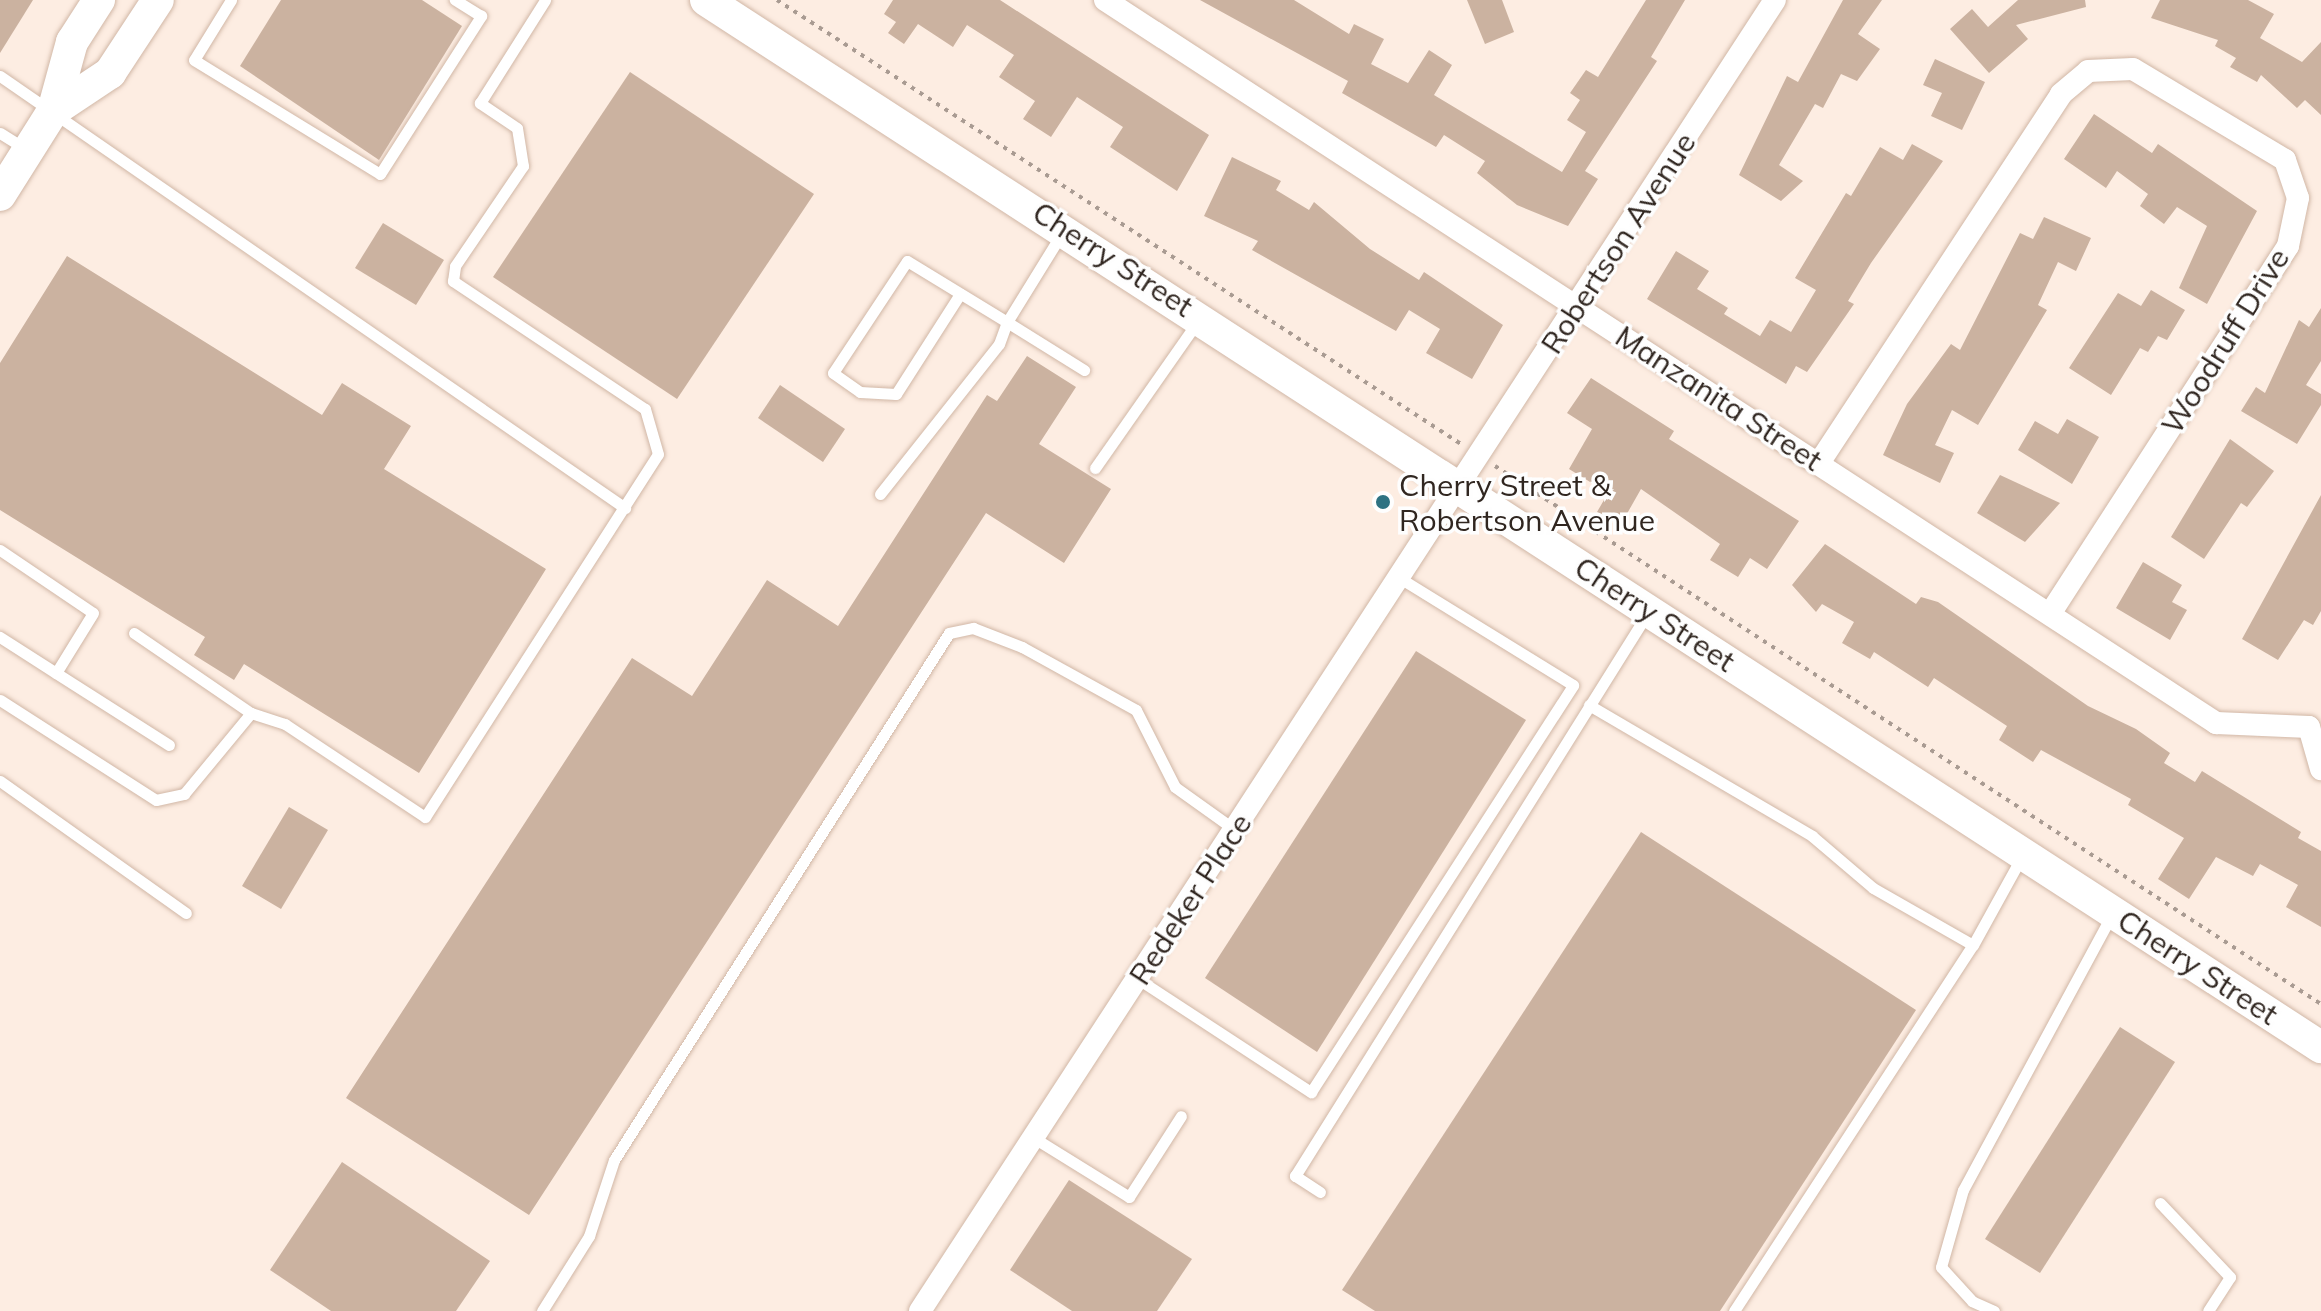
<!DOCTYPE html>
<style>
body{margin:0}
#map{position:relative;width:2321px;height:1311px;overflow:hidden;background:#fdede2;font-family:Mulish,sans-serif}
div>[style]{position:absolute}
[style*='--x']{left:calc(var(--x)*1px);top:calc(var(--y)*1px);width:calc(var(--w)*1px);rotate:calc(var(--a)*1deg)}
.building>*{inset:0;background:#cbb2a0}
.path>*{height:4px;margin-top:-2px;transform-origin:0;background:repeating-linear-gradient(90deg,#a99b92 0 4px,transparent 0 10px)}
.roads{filter:drop-shadow(0 0 2px #d1b7a6) drop-shadow(0 0 2px #d1b7a6)}
.lane>*{height:11px;margin:-5.5px;padding:0 5.5px;transform-origin:5.5px;border-radius:5.5px;background:#fff}
.street>*{height:22px;margin:-11px;padding:0 11px;transform-origin:11px;border-radius:11px;background:#fff}
.secondary>*{height:32px;margin:-16px;padding:0 16px;transform-origin:16px;border-radius:16px;background:#fff}
.dots>*{width:22px;height:22px;translate:-50% -50%;box-sizing:border-box;border:4px solid #fefefe;border-radius:50%}
span{translate:-50% -50%;white-space:nowrap;text-align:center;line-height:1.15;-webkit-text-stroke:7px #fefefe;paint-order:stroke}
.street-label{font-size:30px;color:#302620}
.poi-label{font-size:30px;color:#302620}
.left{translate:0 -50%;text-align:left}
</style>
<div id="map">
<div class="building">
<i style="clip-path:polygon(0 0,33px 0,0 53px)"></i>
<i style="clip-path:polygon(281px 0,422px 0,462px 26px,379px 160px,240px 66px)"></i>
<i style="clip-path:polygon(893px 0,1000px 0,1209px 135px,1177px 191px,1110px 147px,1123px 127px,1077px 97px,1051px 137px,1023px 119px,1035px 101px,999px 77px,1014px 55px,967px 25px,953px 47px,918px 24px,904px 44px,888px 33px,896px 22px,884px 14px)"></i>
<i style="clip-path:polygon(1200px 0,1294px 0,1349px 34px,1354px 24px,1384px 39px,1371px 64px,1408px 83px,1429px 50px,1452px 65px,1434px 95px,1562px 172px,1586px 132px,1567px 120px,1580px 100px,1570px 93px,1586px 70px,1598px 77px,1646px 0,1685px 0,1651px 57px,1657px 61px,1585px 171px,1598px 179px,1568px 226px,1517px 205px,1477px 173px,1485px 161px,1444px 135px,1436px 147px,1342px 93px,1348px 81px)"></i>
<i style="clip-path:polygon(1467px 0,1502px 0,1514px 32px,1485px 44px)"></i>
<i style="clip-path:polygon(1843px 0,1882px 0,1858px 34px,1880px 49px,1857px 81px,1841px 74px,1823px 108px,1815px 104px,1779px 165px,1803px 181px,1781px 201px,1739px 175px,1787px 76px,1798px 82px)"></i>
<i style="clip-path:polygon(2018px 0,2085px 0,2086px 7px,2016px 25px,2028px 39px,1989px 73px,1950px 29px,1972px 9px,1988px 27px)"></i>
<i style="clip-path:polygon(2160px 0,2248px 0,2274px 14px,2260px 38px,2302px 62px,2321px 42px,2321px 115px,2305px 100px,2297px 108px,2261px 75px,2257px 82px,2230px 67px,2236px 58px,2215px 46px,2218px 40px,2151px 18px)"></i>
<i style="clip-path:polygon(1935px 59px,1985px 82px,1962px 130px,1931px 116px,1942px 93px,1923px 85px)"></i>
<i style="clip-path:polygon(630px 72px,814px 194px,677px 399px,493px 277px)"></i>
<i style="clip-path:polygon(2094px 114px,2152px 153px,2158px 144px,2257px 211px,2207px 304px,2179px 288px,2207px 226px,2177px 207px,2164px 224px,2140px 206px,2148px 194px,2117px 171px,2106px 188px,2064px 159px)"></i>
<i style="clip-path:polygon(1912px 144px,1943px 161px,1871px 263px,1848px 301px,1854px 304px,1807px 372px,1796px 366px,1786px 384px,1647px 299px,1676px 251px,1709px 271px,1697px 289px,1728px 308px,1724px 314px,1760px 336px,1770px 320px,1791px 332px,1816px 290px,1795px 278px,1846px 193px,1851px 196px,1880px 147px,1903px 160px)"></i>
<i style="clip-path:polygon(1232px 157px,1281px 181px,1276px 190px,1309px 210px,1314px 202px,1370px 249px,1419px 280px,1424px 272px,1503px 325px,1472px 379px,1426px 353px,1440px 329px,1409px 310px,1396px 331px,1252px 250px,1258px 241px,1204px 216px)"></i>
<i style="clip-path:polygon(2044px 217px,2091px 238px,2076px 271px,2058px 262px,2038px 305px,2047px 310px,1978px 425px,1952px 410px,1935px 445px,1954px 453px,1940px 483px,1883px 455px,1907px 404px,1951px 344px,1960px 350px,2020px 233px,2033px 239px)"></i>
<i style="clip-path:polygon(383px 223px,444px 260px,416px 305px,355px 268px)"></i>
<i style="clip-path:polygon(67px 256px,322px 415px,342px 383px,411px 426px,384px 469px,546px 569px,419px 773px,244px 664px,234px 680px,194px 655px,205px 637px,0 510px,0 363px)"></i>
<i style="clip-path:polygon(2151px 290px,2185px 310px,2167px 340px,2158px 336px,2148px 352px,2140px 348px,2111px 395px,2069px 368px,2118px 293px,2141px 306px)"></i>
<i style="clip-path:polygon(2321px 308px,2321px 361px,2306px 385px,2321px 394px,2321px 405px,2297px 444px,2241px 411px,2256px 387px,2265px 393px,2299px 320px,2309px 327px)"></i>
<i style="clip-path:polygon(1027px 356px,1076px 387px,1039px 444px,1111px 489px,1064px 563px,986px 513px,529px 1215px,346px 1098px,632px 658px,692px 696px,767px 580px,838px 626px,987px 395px,997px 401px)"></i>
<i style="clip-path:polygon(1591px 378px,1674px 431px,1669px 439px,1799px 521px,1767px 569px,1750px 558px,1738px 577px,1710px 560px,1720px 544px,1641px 489px,1620px 526px,1597px 512px,1608px 493px,1569px 469px,1592px 429px,1567px 413px)"></i>
<i style="clip-path:polygon(780px 385px,845px 429px,823px 462px,758px 418px)"></i>
<i style="clip-path:polygon(2067px 419px,2099px 437px,2072px 484px,2018px 450px,2035px 421px,2058px 434px)"></i>
<i style="clip-path:polygon(2230px 439px,2274px 471px,2247px 507px,2241px 503px,2204px 559px,2171px 537px)"></i>
<i style="clip-path:polygon(2000px 475px,2060px 503px,2025px 542px,1977px 513px)"></i>
<i style="clip-path:polygon(2321px 495px,2321px 611px,2313px 625px,2304px 620px,2278px 660px,2242px 639px)"></i>
<i style="clip-path:polygon(1825px 544px,1916px 604px,1921px 597px,1938px 602px,2088px 706px,2136px 729px,2170px 753px,2164px 763px,2195px 782px,2202px 771px,2301px 832px,2298px 838px,2321px 851px,2321px 927px,2286px 907px,2298px 885px,2260px 864px,2253px 876px,2216px 857px,2189px 899px,2158px 879px,2184px 838px,2128px 805px,2131px 799px,2041px 750px,2033px 762px,1999px 740px,2007px 726px,1934px 678px,1928px 687px,1874px 652px,1870px 659px,1842px 643px,1854px 622px,1822px 604px,1816px 612px,1792px 585px)"></i>
<i style="clip-path:polygon(2143px 562px,2182px 585px,2172px 602px,2187px 610px,2170px 640px,2116px 608px)"></i>
<i style="clip-path:polygon(1416px 651px,1526px 720px,1317px 1052px,1205px 978px)"></i>
<i style="clip-path:polygon(289px 807px,328px 830px,281px 909px,242px 886px)"></i>
<i style="clip-path:polygon(1641px 832px,1916px 1010px,1720px 1311px,1375px 1311px,1342px 1290px)"></i>
<i style="clip-path:polygon(2120px 1027px,2175px 1062px,2040px 1273px,1985px 1239px)"></i>
<i style="clip-path:polygon(342px 1162px,490px 1261px,456px 1311px,331px 1311px,270px 1270px)"></i>
<i style="clip-path:polygon(1069px 1180px,1192px 1259px,1157px 1311px,1072px 1311px,1010px 1270px)"></i>
</div>
<div class="path">
<i style="--x:777;--y:0;--w:815;--a:32.99"></i>
<i style="--x:1495;--y:466;--w:986;--a:33.08"></i>
</div>
<div class="roads">
<div class="lane">
<i style="--x:231;--y:0;--w:70;--a:121.7"></i>
<i style="--x:194;--y:60;--w:218;--a:31.5"></i>
<i style="--x:380;--y:174;--w:188;--a:-57.4"></i>
<i style="--x:481;--y:16;--w:31;--a:-148"></i>
<i style="--x:0;--y:76;--w:760;--a:34.65"></i>
<i style="--x:0;--y:133;--w:32;--a:32"></i>
<i style="--x:1062;--y:233;--w:105;--a:121.7"></i>
<i style="--x:1007;--y:322;--w:91;--a:31.9"></i>
<i style="--x:1095;--y:468;--w:179;--a:-55"></i>
<i style="--x:880;--y:494;--w:191;--a:-51.6"></i>
<i style="--x:999;--y:344;--w:23;--a:-70"></i>
<i style="--x:1007;--y:322;--w:117;--a:-148.6"></i>
<i style="--x:907;--y:261;--w:134;--a:123.5"></i>
<i style="--x:833;--y:373;--w:33;--a:35"></i>
<i style="--x:860;--y:392;--w:36;--a:3"></i>
<i style="--x:896;--y:394;--w:119;--a:-57.4"></i>
<i style="--x:0;--y:550;--w:112;--a:34.1"></i>
<i style="--x:93;--y:613;--w:70;--a:121.7"></i>
<i style="--x:56;--y:673;--w:67;--a:-147.3"></i>
<i style="--x:134;--y:633;--w:142;--a:34.4"></i>
<i style="--x:56;--y:673;--w:134;--a:32.5"></i>
<i style="--x:0;--y:700;--w:185;--a:32.7"></i>
<i style="--x:156;--y:800;--w:29;--a:-12"></i>
<i style="--x:184;--y:794;--w:105;--a:-50.4"></i>
<i style="--x:251;--y:713;--w:36;--a:18"></i>
<i style="--x:285;--y:724;--w:168;--a:33.6"></i>
<i style="--x:425;--y:817;--w:431;--a:-57.3"></i>
<i style="--x:658;--y:454;--w:47;--a:-106.1"></i>
<i style="--x:645;--y:409;--w:231;--a:-146.3"></i>
<i style="--x:453;--y:281;--w:15;--a:-82"></i>
<i style="--x:455;--y:266;--w:121;--a:-55.8"></i>
<i style="--x:523;--y:166;--w:38;--a:-99"></i>
<i style="--x:517;--y:128;--w:45;--a:-146"></i>
<i style="--x:480;--y:103;--w:122;--a:-57.7"></i>
<i style="--x:1589;--y:705;--w:259;--a:30.4"></i>
<i style="--x:1812;--y:836;--w:80;--a:40.4"></i>
<i style="--x:1873;--y:888;--w:115;--a:29.7"></i>
<i style="--x:1973;--y:945;--w:99;--a:-61.1"></i>
<i style="--x:0;--y:781;--w:228;--a:35.4"></i>
<i style="--x:1138;--y:979;--w:207;--a:33.2"></i>
<i style="--x:1311;--y:1092;--w:484;--a:-57.2"></i>
<i style="--x:1573;--y:685;--w:203;--a:-148.3"></i>
<i style="--x:1034;--y:1138;--w:112;--a:31.8"></i>
<i style="--x:1129;--y:1197;--w:96;--a:-57.3"></i>
<i style="--x:1320;--y:1192;--w:30;--a:-147"></i>
<i style="--x:1295;--y:1176;--w:663;--a:-57.94"></i>
<i style="--x:2160;--y:1203;--w:102;--a:46.6"></i>
<i style="--x:2230;--y:1277;--w:40;--a:122.9"></i>
<i style="--x:542;--y:1311;--w:89;--a:-57.9"></i>
<i style="--x:589;--y:1236;--w:80;--a:-71.8"></i>
<i style="--x:614;--y:1160;--w:624;--a:-57.56"></i>
<i style="--x:949;--y:633;--w:25;--a:-12"></i>
<i style="--x:973;--y:628;--w:53;--a:21.2"></i>
<i style="--x:1022;--y:647;--w:130;--a:28.9"></i>
<i style="--x:1136;--y:710;--w:86;--a:63.1"></i>
<i style="--x:1175;--y:787;--w:74;--a:35.6"></i>
<i style="--x:1734;--y:1311;--w:437;--a:-56.9"></i>
<i style="--x:1994;--y:1311;--w:24;--a:-156"></i>
<i style="--x:1972;--y:1301;--w:46;--a:-132.4"></i>
<i style="--x:1941;--y:1267;--w:80;--a:-74.1"></i>
<i style="--x:1963;--y:1190;--w:311;--a:-61.6"></i>
</div>
<div class="street">
<i style="--x:1105;--y:0;--w:1326;--a:33.05"></i>
<i style="--x:2216;--y:723;--w:93;--a:2.5"></i>
<i style="--x:2309;--y:727;--w:44;--a:74.1"></i>
<i style="--x:1819;--y:463;--w:441;--a:-56.7"></i>
<i style="--x:2061;--y:94;--w:35;--a:-40"></i>
<i style="--x:2088;--y:71;--w:45;--a:-2.5"></i>
<i style="--x:2133;--y:69;--w:177;--a:30.9"></i>
<i style="--x:2285;--y:160;--w:40;--a:71.1"></i>
<i style="--x:2298;--y:198;--w:49;--a:101.8"></i>
<i style="--x:2288;--y:246;--w:438;--a:122.9"></i>
<i style="--x:920;--y:1311;--w:1565;--a:-56.89"></i>
</div>
<div class="secondary">
<i style="--x:706;--y:0;--w:1925;--a:32.96"></i>
<i style="--x:53;--y:111;--w:69;--a:-33.7"></i>
<i style="--x:110;--y:73;--w:87;--a:-56.7"></i>
<i style="--x:0;--y:195;--w:99;--a:-57.8"></i>
<i style="--x:53;--y:111;--w:72;--a:-74.6"></i>
<i style="--x:72;--y:42;--w:50;--a:-57.3"></i>
</div>
</div>
<div class="dots">
<i style="left:1383px;top:502px;background:#2e7282"></i>
</div>
<div class="street-label">
<span style="left:1618px;top:243px;rotate:-57deg">Robertson Avenue</span>
<span style="left:1113px;top:259px;rotate:33deg">Cherry Street</span>
<span style="left:2225px;top:341px;rotate:-58deg">Woodruff Drive</span>
<span style="left:1719px;top:398px;rotate:33deg">Manzanita Street</span>
<span style="left:1655px;top:614px;rotate:33deg">Cherry Street</span>
<span style="left:1190px;top:899px;rotate:-57deg">Redeker Place</span>
<span style="left:2198px;top:967px;rotate:33deg">Cherry Street</span>
</div>
<div class="poi-label">
<span class="left" style="left:1399px;top:502px">Cherry Street &amp;<br>Robertson Avenue</span>
</div>
</div>
